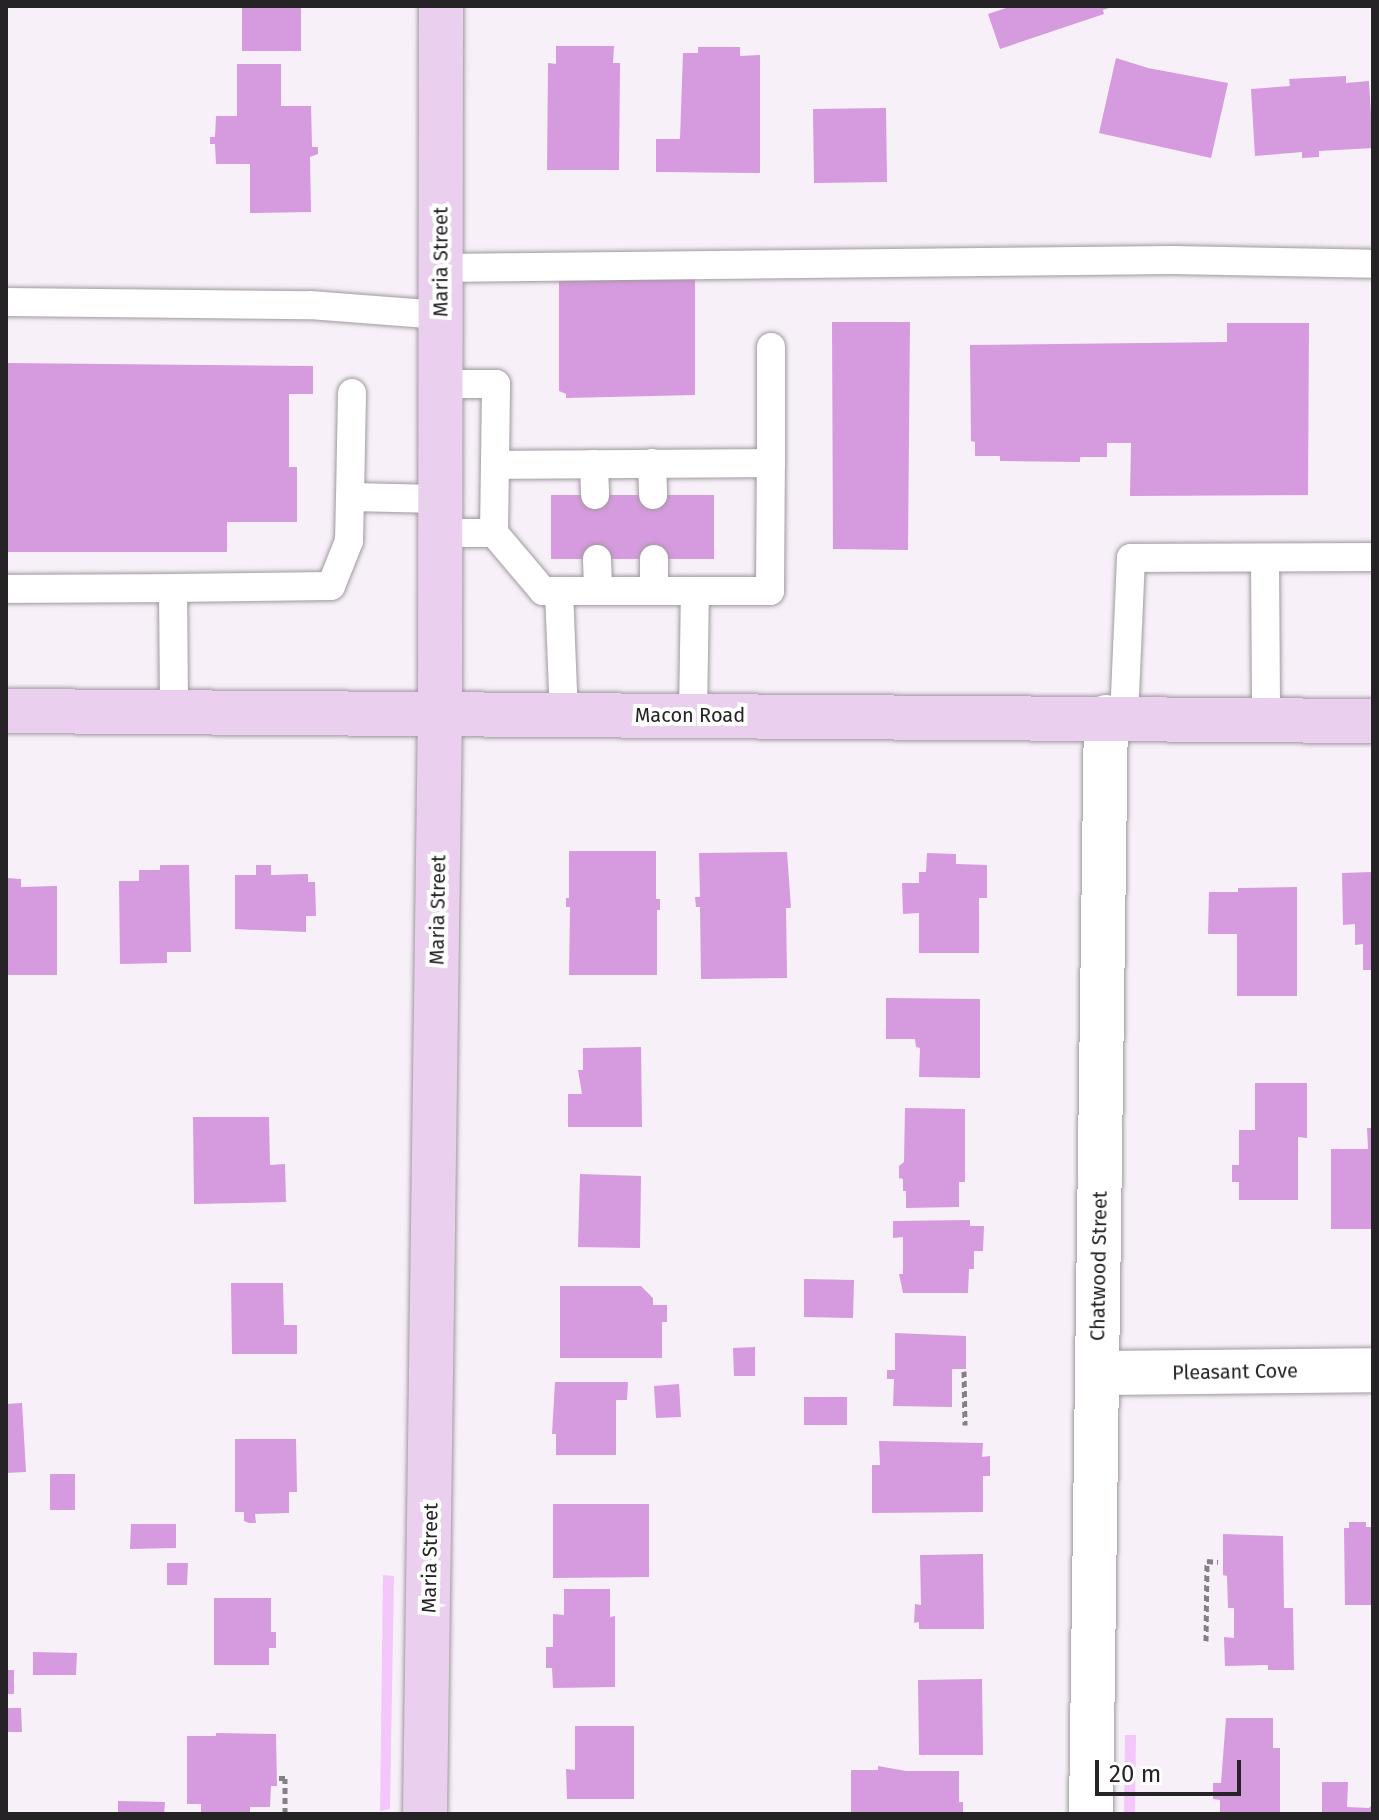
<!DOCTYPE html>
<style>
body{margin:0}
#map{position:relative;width:1379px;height:1820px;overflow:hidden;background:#f7f0f8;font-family:"Fira Sans",sans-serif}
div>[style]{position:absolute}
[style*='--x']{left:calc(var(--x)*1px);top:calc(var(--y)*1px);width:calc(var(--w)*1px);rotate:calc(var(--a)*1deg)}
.green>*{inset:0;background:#f4c7fa}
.building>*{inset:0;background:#d69ade}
.path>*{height:5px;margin-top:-2.5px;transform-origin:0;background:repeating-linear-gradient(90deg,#848085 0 6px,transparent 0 10px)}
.roads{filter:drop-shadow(0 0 2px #a099a0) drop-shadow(0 0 2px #a099a0)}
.lane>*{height:28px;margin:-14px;padding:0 14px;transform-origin:14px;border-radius:14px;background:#fff}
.street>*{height:44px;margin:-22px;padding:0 22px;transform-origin:22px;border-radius:22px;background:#fff}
.secondary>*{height:44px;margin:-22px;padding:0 22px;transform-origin:22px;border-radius:22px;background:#ead0ee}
span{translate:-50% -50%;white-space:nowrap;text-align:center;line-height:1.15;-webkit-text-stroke:8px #fff;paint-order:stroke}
.street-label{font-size:20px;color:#252326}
.frame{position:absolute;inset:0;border:8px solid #252326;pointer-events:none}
.scale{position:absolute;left:1095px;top:1760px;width:146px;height:36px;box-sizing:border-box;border:4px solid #252326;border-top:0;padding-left:10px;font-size:24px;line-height:28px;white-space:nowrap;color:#252326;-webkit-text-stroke:6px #fff;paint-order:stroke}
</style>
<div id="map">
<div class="green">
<i style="clip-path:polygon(383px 1575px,394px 1576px,390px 1809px,380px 1811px)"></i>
<i style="clip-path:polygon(1125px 1735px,1136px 1735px,1135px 1814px,1124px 1814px)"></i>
</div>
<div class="building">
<i style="clip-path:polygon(242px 6px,301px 6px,301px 51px,242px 51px)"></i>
<i style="clip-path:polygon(1012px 6px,1112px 6px,1112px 7px,1103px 10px,1104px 14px,1000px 49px,988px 14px)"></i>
<i style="clip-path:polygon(556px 46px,614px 46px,613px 63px,620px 63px,619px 170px,547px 170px,548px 63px,556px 64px)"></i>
<i style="clip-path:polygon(698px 47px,740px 47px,740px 56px,760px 55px,760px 173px,656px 172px,656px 139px,680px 139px,683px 53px,698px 53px)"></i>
<i style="clip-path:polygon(1116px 58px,1148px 68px,1228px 83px,1211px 158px,1099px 133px)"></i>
<i style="clip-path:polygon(237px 64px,281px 64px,281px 106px,311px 106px,312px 147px,318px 147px,318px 154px,310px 157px,311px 212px,250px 213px,250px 164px,216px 164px,215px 144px,210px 144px,210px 137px,215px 137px,216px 116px,237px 116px)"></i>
<i style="clip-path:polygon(1346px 76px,1346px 83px,1369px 81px,1373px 148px,1319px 151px,1319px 157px,1302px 158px,1302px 152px,1255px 156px,1251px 89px,1290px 86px,1289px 79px)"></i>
<i style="clip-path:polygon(886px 108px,887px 182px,814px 183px,813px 109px)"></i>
<i style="clip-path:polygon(559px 278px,695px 278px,695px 395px,566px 398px,566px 394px,559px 391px)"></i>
<i style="clip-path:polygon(832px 322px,910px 322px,908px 550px,833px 549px)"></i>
<i style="clip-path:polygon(1227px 323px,1309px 323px,1308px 495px,1130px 496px,1131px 443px,1107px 443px,1107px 457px,1080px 457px,1080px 462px,1000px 461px,1000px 456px,975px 456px,975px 442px,971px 441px,970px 345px,1227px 342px)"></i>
<i style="clip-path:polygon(6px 363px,313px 366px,313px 394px,289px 394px,289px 467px,297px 467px,297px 522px,227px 522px,227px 552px,6px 552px)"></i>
<i style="clip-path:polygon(551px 495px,714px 495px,714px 559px,551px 559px)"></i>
<i style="clip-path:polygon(569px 851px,656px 851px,656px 899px,660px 899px,660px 910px,657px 910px,657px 975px,569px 975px,570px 907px,566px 907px,566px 898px,569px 898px)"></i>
<i style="clip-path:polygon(787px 852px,791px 908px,786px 908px,787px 978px,701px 979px,700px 907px,696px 907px,695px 897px,700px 897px,699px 853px)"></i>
<i style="clip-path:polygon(927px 853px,956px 854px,956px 864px,987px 865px,987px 898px,979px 898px,979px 953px,919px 953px,919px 913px,903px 914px,902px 883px,919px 883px,919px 872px,926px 872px)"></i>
<i style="clip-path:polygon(160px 865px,189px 865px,191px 952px,167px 952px,167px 963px,120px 964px,119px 881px,139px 881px,139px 870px,160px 870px)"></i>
<i style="clip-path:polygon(256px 865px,271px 865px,271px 875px,308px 874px,308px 882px,315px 882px,316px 916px,306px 916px,306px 932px,235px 929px,235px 875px,256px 875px)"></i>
<i style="clip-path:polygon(1373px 872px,1373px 970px,1363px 970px,1363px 944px,1355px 945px,1355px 924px,1343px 925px,1342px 873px)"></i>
<i style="clip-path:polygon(6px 878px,21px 879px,21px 887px,57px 886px,57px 975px,6px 975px)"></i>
<i style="clip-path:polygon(1297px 887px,1297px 996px,1237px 996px,1237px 934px,1208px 934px,1209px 892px,1238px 892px,1238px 888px)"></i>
<i style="clip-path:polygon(886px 998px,980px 999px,980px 1078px,919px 1077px,920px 1048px,916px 1047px,915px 1039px,886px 1039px)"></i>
<i style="clip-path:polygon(641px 1047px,642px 1127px,568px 1127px,568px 1094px,582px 1094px,578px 1070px,583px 1070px,583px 1048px)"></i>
<i style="clip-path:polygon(1255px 1083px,1307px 1083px,1307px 1138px,1298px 1137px,1298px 1200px,1239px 1200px,1239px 1182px,1232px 1182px,1232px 1165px,1239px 1165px,1239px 1130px,1255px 1130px)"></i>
<i style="clip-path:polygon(905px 1108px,965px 1109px,965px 1182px,959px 1182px,959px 1207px,906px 1208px,906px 1191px,903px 1191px,903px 1179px,899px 1178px,899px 1166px,904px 1162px)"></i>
<i style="clip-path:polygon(193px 1117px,269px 1117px,270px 1165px,285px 1164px,286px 1202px,194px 1204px)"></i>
<i style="clip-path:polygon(1367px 1128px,1373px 1128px,1373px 1229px,1331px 1229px,1331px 1149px,1368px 1149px)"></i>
<i style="clip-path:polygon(580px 1174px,641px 1176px,640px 1248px,578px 1247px)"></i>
<i style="clip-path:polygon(970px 1220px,970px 1226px,984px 1226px,983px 1251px,974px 1251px,974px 1269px,969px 1269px,968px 1293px,903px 1293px,899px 1274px,903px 1274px,903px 1237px,893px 1238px,893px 1221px)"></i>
<i style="clip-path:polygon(804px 1279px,854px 1280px,853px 1318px,804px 1317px)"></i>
<i style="clip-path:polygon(231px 1283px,283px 1283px,284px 1325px,297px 1325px,297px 1354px,232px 1354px)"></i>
<i style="clip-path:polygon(560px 1286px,641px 1286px,653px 1298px,653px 1305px,667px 1305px,667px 1322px,662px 1322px,662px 1358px,560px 1358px)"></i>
<i style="clip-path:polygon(895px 1333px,966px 1336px,966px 1369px,952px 1369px,952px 1407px,893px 1406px,894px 1379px,887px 1379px,887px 1370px,895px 1370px)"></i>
<i style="clip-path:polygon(755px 1347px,755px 1376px,734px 1376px,733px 1348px)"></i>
<i style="clip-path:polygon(555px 1382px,628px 1382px,627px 1400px,616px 1400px,616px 1455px,556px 1455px,556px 1434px,552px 1434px)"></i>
<i style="clip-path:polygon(679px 1384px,681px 1417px,656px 1418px,654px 1386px)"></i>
<i style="clip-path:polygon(804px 1397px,847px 1397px,847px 1425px,804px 1425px)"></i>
<i style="clip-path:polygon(22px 1403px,26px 1472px,6px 1473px,6px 1404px)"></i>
<i style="clip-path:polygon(235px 1439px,296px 1439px,297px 1492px,289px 1492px,289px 1513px,255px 1514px,256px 1523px,249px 1523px,244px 1521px,244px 1512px,235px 1512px)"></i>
<i style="clip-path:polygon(879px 1441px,983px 1443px,982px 1457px,990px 1456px,990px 1476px,983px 1476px,983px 1512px,872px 1513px,872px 1465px,880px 1465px)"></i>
<i style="clip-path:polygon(50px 1474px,75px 1474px,75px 1510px,50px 1510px)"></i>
<i style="clip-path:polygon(553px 1504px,649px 1504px,649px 1577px,553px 1578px)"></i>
<i style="clip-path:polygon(1349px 1522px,1366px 1522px,1366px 1527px,1373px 1527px,1373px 1605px,1345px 1605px,1344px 1528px,1349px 1528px)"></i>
<i style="clip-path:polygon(131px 1524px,176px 1524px,176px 1548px,130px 1549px)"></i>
<i style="clip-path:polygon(1223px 1534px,1283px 1536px,1284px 1608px,1293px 1608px,1294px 1670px,1268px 1670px,1268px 1665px,1225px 1666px,1224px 1637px,1234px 1638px,1234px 1608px,1228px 1608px,1227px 1576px,1223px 1575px)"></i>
<i style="clip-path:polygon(983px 1554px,984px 1629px,919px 1629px,919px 1622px,914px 1623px,915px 1604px,921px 1605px,920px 1555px)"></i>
<i style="clip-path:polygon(167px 1563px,188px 1563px,187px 1585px,167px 1585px)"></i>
<i style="clip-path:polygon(564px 1589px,610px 1589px,610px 1617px,615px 1616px,615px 1687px,553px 1688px,552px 1668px,546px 1668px,546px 1647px,553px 1647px,553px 1614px,564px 1615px)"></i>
<i style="clip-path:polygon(214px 1598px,271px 1598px,271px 1632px,276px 1632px,276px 1648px,269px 1648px,269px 1665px,214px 1665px)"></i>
<i style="clip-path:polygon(33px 1652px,77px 1653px,76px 1675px,33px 1675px)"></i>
<i style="clip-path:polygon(6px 1670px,14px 1670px,14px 1694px,6px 1694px)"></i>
<i style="clip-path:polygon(982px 1679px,983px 1755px,919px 1755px,918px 1680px)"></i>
<i style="clip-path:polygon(6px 1708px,21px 1708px,22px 1732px,6px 1732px)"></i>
<i style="clip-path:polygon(1226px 1718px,1273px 1718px,1273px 1748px,1280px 1748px,1280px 1814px,1220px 1814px,1220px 1800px,1213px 1799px,1213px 1783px,1221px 1783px)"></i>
<i style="clip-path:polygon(575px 1726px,634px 1726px,634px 1799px,567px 1799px,566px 1769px,575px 1770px)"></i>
<i style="clip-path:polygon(216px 1733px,276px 1734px,277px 1786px,271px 1786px,270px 1807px,250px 1807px,250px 1814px,201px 1814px,201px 1804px,187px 1804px,187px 1736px,216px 1736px)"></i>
<i style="clip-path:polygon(878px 1766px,906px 1771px,959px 1771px,959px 1802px,963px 1802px,963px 1814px,851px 1814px,851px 1770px,878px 1770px)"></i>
<i style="clip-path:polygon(1322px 1782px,1348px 1782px,1347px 1807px,1369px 1808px,1373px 1804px,1373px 1814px,1322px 1814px)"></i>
<i style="clip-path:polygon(118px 1801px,165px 1802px,164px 1814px,118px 1814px)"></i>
</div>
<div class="path">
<i style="--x:964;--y:1371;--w:54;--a:88.9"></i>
<i style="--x:1206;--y:1641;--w:80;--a:-89.3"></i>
<i style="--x:1207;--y:1561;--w:11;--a:5"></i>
<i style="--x:279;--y:1778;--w:6;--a:0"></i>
<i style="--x:285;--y:1778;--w:36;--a:90"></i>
</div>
<div class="roads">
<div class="lane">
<i style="--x:441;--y:268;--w:731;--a:-0.63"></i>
<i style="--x:1172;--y:260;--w:201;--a:1.1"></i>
<i style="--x:6;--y:302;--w:304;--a:0.6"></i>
<i style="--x:310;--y:305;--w:131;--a:4.4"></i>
<i style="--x:771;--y:347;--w:116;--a:90"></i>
<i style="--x:352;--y:393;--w:104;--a:91.1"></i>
<i style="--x:350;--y:497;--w:90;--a:1.3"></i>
<i style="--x:652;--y:463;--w:32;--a:88"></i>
<i style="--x:594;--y:464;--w:31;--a:88"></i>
<i style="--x:441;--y:533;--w:53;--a:0"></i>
<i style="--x:494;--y:533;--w:149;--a:-89.2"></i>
<i style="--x:496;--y:384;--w:55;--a:180"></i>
<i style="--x:494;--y:533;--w:76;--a:49.8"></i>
<i style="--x:543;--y:591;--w:227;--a:0"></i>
<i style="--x:770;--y:591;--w:128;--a:-89.6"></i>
<i style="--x:771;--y:463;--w:276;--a:179.6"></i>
<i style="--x:597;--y:559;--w:32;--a:88"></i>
<i style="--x:654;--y:559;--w:32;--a:90"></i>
<i style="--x:1265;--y:559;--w:160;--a:89.6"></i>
<i style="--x:173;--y:588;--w:158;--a:-0.7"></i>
<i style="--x:331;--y:586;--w:48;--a:-68.2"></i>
<i style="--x:349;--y:541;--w:44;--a:-88.7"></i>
<i style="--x:6;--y:589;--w:167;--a:-0.3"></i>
<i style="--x:173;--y:588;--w:124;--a:89.5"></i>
<i style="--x:559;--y:591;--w:123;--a:87.7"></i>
<i style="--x:693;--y:715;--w:124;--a:-89.1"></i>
<i style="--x:1124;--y:718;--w:160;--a:-87.5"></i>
<i style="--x:1131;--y:558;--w:242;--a:-0.2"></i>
</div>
<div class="street">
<i style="--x:1098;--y:1373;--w:275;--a:-0.6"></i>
<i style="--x:1091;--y:1814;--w:1097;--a:-89.22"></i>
</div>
<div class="secondary">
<i style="--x:6;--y:711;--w:1367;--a:0.42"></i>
<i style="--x:425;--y:1814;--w:1101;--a:-89.22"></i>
<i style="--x:440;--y:713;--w:707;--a:-89.92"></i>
</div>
</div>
<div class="street-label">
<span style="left:441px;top:262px;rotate:-90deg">Maria Street</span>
<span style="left:690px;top:715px">Macon Road</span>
<span style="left:438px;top:910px;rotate:-89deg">Maria Street</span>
<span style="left:1099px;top:1266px;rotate:-89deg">Chatwood Street</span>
<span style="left:1235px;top:1372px;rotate:-1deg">Pleasant Cove</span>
<span style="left:430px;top:1558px;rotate:-89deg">Maria Street</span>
</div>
<div class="frame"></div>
<div class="scale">20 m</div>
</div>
